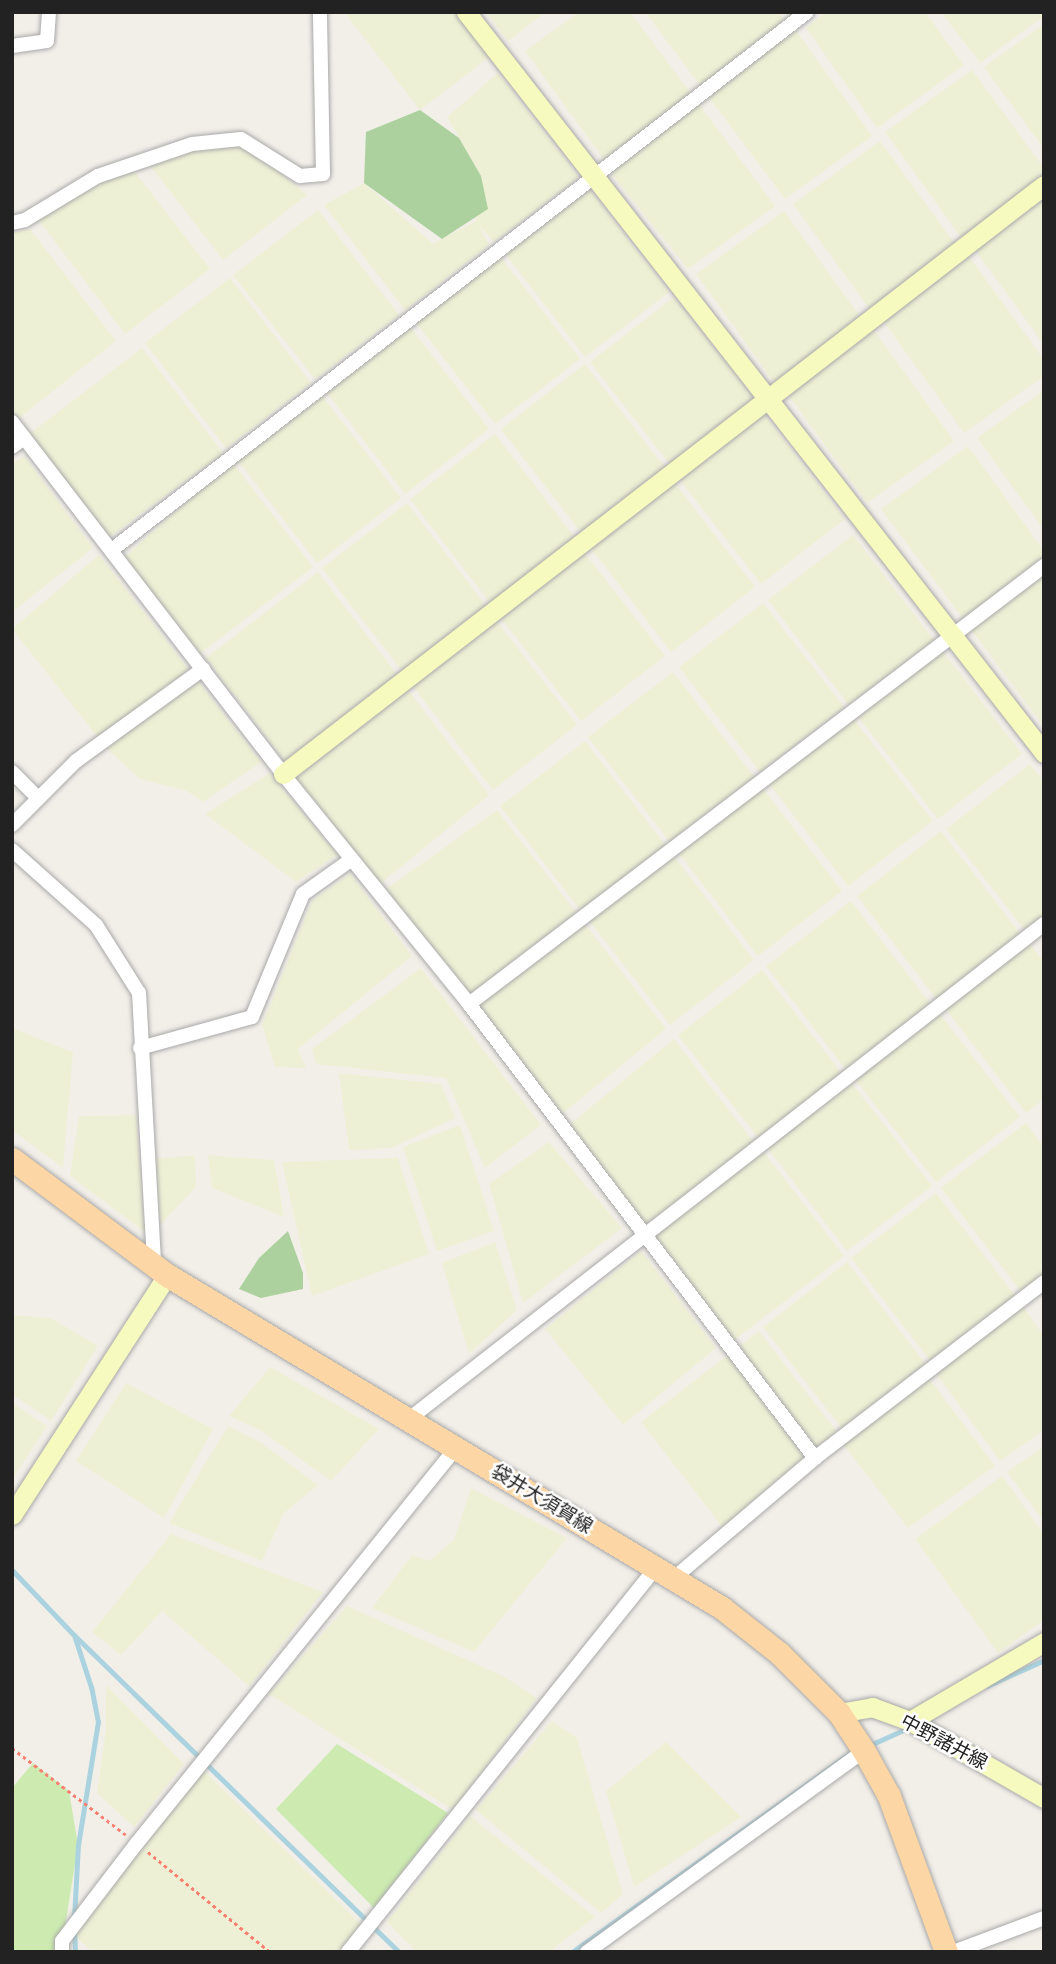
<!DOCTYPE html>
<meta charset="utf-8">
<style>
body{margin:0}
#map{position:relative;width:1056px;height:1964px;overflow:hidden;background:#f2efe9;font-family:"DejaVu Sans","Noto Sans JP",sans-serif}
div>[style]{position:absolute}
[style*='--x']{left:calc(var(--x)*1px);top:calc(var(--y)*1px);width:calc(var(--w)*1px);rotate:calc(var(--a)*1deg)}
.farmland>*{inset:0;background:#eef0d5}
.grass>*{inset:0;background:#cdebb0}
.forest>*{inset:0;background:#add19e}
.stream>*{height:5px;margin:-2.5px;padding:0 2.5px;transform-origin:2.5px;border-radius:2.5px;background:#aad3df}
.path>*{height:2.5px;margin-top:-1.25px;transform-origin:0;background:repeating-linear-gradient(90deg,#fa8072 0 3.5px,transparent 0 7px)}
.roads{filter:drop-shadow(0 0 2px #a9a9a9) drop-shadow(0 0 2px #a9a9a9)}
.street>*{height:14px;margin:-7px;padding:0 7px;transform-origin:7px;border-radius:7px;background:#fff}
.secondary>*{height:19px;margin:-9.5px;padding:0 9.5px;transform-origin:9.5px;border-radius:9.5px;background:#f7fabf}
.primary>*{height:23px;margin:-11.5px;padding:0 11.5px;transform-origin:11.5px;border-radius:11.5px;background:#fcd6a4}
span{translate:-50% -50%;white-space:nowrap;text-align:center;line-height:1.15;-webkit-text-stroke:5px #fff;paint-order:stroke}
.street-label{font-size:19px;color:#222}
.frame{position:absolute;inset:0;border:14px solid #222;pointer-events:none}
</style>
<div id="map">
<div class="farmland">
<i style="clip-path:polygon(344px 12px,478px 12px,504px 46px,420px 110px)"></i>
<i style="clip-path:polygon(486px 12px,546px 12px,508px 41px)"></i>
<i style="clip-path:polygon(579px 12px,630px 12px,775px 206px,688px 269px,606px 167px,608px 165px,525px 51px)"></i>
<i style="clip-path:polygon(645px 12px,778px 12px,785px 23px,789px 21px,872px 136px,785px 199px)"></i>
<i style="clip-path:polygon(826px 12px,925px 12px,964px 65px,877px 128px,806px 28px)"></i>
<i style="clip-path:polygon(941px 12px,1044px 12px,1044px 16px,980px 63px)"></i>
<i style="clip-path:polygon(1044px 24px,1044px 149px,984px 67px)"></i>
<i style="clip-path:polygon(972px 70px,1044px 168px,1044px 193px,968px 247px,885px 132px)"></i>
<i style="clip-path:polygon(498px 73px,579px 177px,494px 242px,479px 225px,489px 245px,405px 310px,324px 205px,364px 183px,433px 244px,476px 221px,481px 176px,447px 117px)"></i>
<i style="clip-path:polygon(241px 139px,307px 195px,223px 260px,142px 155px)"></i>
<i style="clip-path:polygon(880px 141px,963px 255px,876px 318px,793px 204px)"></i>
<i style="clip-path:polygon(129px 164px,210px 269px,125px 334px,34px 214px)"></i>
<i style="clip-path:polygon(588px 187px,669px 292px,585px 357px,504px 252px)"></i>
<i style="clip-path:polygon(1044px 196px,1044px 345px,973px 247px)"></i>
<i style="clip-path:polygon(318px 210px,399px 315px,315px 379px,233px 275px)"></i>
<i style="clip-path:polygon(784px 211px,867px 326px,779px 389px,696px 274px)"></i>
<i style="clip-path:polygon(30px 229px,116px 341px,13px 423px,12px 233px)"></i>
<i style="clip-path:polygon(499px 255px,580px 359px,495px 424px,414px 320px)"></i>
<i style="clip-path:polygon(968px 255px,1044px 360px,1044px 376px,964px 433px,881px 318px)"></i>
<i style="clip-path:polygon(230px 278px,311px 383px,226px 448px,145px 343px)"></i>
<i style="clip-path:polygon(674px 297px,756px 401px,671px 466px,590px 362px)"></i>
<i style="clip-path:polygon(408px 324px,489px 429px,405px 494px,324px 389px)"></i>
<i style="clip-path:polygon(871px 326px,954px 441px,867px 503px,784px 389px)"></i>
<i style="clip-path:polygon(142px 348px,223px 453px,105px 540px,24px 438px)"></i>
<i style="clip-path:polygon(585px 364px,666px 469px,582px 534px,501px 429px)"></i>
<i style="clip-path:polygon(1044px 390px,1044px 530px,977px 438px)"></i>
<i style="clip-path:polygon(320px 393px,401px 498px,317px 563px,236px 458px)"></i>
<i style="clip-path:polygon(764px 414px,845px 519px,761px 584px,679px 479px)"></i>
<i style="clip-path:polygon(495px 434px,576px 539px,491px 604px,410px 499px)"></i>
<i style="clip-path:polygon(968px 446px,1044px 551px,1044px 727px,881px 509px)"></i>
<i style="clip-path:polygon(24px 456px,93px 548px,12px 612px,12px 464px)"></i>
<i style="clip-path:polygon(232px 462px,313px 567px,201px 653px,121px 560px)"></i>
<i style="clip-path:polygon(674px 482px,755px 587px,671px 652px,590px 547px)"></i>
<i style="clip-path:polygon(407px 503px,487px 607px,403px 672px,322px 568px)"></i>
<i style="clip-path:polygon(853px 535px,934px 640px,849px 705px,768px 600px)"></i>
<i style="clip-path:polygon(584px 552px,665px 656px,581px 721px,500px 617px)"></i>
<i style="clip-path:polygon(99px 555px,261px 762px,203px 802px,187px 791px,140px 779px,107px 749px,12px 629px)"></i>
<i style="clip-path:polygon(318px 572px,399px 677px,289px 766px,206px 658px)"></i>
<i style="clip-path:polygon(763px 603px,844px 707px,760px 772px,679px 667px)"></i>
<i style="clip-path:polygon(496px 620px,577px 725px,493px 790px,412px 685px)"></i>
<i style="clip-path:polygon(941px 649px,1022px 754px,938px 819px,856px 714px)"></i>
<i style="clip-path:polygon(673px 672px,754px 777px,670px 842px,588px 737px)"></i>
<i style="clip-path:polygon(408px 690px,489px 795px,380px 884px,296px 778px)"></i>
<i style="clip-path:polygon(851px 716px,933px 821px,848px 886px,767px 781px)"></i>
<i style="clip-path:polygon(585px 741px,666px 846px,581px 911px,500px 806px)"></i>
<i style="clip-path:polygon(1030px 764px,1044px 781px,1044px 921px,1027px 933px,946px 829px)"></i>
<i style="clip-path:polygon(270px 773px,337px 855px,296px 882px,205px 814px)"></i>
<i style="clip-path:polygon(761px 786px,842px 891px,758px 956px,677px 851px)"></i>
<i style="clip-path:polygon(497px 810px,578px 915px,473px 1000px,385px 890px)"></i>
<i style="clip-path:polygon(941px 831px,1022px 936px,938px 1001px,857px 896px)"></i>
<i style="clip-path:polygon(673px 855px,754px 960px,670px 1025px,589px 920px)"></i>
<i style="clip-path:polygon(350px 874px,412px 956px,298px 1049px,306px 1068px,275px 1067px,262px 1025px,312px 901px)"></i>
<i style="clip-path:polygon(851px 901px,932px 1006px,847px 1071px,766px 966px)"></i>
<i style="clip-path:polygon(585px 924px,666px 1029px,556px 1119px,472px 1009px)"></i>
<i style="clip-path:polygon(1029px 943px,1044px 962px,1044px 1099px,1026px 1113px,945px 1008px)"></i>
<i style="clip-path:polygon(421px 968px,541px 1125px,485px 1168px,446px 1078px,316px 1064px,312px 1049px)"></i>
<i style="clip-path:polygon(762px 970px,843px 1075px,759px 1139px,678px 1035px)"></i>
<i style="clip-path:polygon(939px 1013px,1020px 1117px,936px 1182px,854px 1078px)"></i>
<i style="clip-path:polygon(12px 1028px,73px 1052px,63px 1168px,12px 1130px)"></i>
<i style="clip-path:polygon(674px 1039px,755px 1144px,640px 1229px,564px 1129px)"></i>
<i style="clip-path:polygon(339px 1073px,441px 1084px,455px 1118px,391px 1148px,349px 1150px)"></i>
<i style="clip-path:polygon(851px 1082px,932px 1186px,847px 1251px,766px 1146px)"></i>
<i style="clip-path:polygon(136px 1115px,145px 1232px,70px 1176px,79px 1116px)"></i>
<i style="clip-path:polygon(1026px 1123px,1044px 1147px,1044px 1277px,1022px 1293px,941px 1188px)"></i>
<i style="clip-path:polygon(460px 1125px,494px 1231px,437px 1251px,403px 1147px)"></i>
<i style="clip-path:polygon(549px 1142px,622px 1228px,523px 1303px,489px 1184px)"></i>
<i style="clip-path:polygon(763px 1151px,844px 1256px,733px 1341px,648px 1232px)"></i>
<i style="clip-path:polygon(195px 1155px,196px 1187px,161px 1224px,154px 1159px)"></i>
<i style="clip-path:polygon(208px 1155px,274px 1160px,284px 1217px,212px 1188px)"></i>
<i style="clip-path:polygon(398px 1158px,429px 1254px,312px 1296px,282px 1162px)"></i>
<i style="clip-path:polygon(936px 1193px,1017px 1298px,932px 1363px,851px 1258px)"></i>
<i style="clip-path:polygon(495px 1242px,517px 1310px,469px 1354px,442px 1263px)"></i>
<i style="clip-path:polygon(641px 1251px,716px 1348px,623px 1425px,545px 1329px)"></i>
<i style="clip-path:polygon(847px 1262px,928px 1367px,844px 1431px,763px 1327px)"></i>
<i style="clip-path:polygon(1019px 1301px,1044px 1336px,1044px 1430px,1000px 1461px,932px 1368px)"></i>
<i style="clip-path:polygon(12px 1315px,51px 1318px,98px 1346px,51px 1421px,12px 1394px)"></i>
<i style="clip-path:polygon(759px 1331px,840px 1436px,724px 1529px,641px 1422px)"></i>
<i style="clip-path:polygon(270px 1367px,379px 1429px,331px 1481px,260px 1430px,229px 1416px)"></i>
<i style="clip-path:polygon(925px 1373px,995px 1466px,908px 1528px,839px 1439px)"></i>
<i style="clip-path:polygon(126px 1383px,213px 1429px,164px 1518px,76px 1461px)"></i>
<i style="clip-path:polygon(12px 1403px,47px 1426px,12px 1480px)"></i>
<i style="clip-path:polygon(228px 1426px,260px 1442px,318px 1485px,284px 1513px,262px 1561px,169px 1523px)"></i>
<i style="clip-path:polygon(1044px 1446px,1044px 1522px,1007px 1472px)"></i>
<i style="clip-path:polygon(1002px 1476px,1044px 1534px,1044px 1620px,998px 1653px,915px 1539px)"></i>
<i style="clip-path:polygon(471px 1488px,567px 1538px,474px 1652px,372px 1608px,412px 1555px,429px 1561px,454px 1540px)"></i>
<i style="clip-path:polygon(171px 1534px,323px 1592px,249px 1686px,162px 1611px,121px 1655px,92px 1632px)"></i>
<i style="clip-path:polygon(347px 1606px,503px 1676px,537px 1698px,453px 1810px,269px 1694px)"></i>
<i style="clip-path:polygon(106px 1685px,184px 1764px,134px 1827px,97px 1793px,106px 1728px)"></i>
<i style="clip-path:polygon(552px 1721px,577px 1738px,623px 1894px,601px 1913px,476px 1810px)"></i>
<i style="clip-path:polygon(666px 1742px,741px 1817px,634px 1887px,606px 1791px)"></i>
<i style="clip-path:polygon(198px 1765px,366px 1929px,348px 1952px,93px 1952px,69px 1931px)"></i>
<i style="clip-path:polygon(470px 1816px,595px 1917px,549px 1952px,417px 1952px,387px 1922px)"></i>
</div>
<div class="grass">
<i style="clip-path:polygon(337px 1744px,448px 1813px,374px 1908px,276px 1809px)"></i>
<i style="clip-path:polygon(33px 1763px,69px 1791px,78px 1845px,61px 1952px,12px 1952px,12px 1788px)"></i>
</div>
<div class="forest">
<i style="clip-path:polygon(420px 110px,459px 138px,481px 176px,488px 209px,442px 239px,364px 183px,366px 132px)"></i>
<i style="clip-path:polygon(288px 1231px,303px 1273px,303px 1289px,261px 1298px,239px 1289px,259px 1258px)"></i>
</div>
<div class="stream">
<i style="--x:12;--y:1570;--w:90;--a:46.4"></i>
<i style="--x:74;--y:1635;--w:454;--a:44.3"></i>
<i style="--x:987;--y:1686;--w:63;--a:-24.5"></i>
<i style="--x:868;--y:1746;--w:46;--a:-24.3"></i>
<i style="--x:74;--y:1918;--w:73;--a:-86.9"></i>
<i style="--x:78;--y:1845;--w:125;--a:-80.8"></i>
<i style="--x:98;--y:1722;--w:36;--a:-101"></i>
<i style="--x:91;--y:1687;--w:52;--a:-108.1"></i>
<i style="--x:74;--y:1931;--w:21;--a:87"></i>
<i style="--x:572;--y:1952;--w:340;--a:-35.6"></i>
</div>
<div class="path">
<i style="--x:12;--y:1748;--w:143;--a:37.3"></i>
<i style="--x:148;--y:1852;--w:158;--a:39.3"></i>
</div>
<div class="roads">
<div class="street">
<i style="--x:12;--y:46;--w:35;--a:-8"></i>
<i style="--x:47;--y:41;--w:29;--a:-86"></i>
<i style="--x:12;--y:223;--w:13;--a:-13"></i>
<i style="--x:25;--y:220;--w:85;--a:-31.1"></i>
<i style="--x:98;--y:176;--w:99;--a:-18.8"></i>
<i style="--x:192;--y:144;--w:49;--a:-5.8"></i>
<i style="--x:241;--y:139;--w:70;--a:32.1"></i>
<i style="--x:300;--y:176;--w:23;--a:-5"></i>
<i style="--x:323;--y:174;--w:161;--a:-91.1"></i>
<i style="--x:12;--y:422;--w:444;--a:52.4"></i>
<i style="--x:283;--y:774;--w:296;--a:51"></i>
<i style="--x:469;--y:1004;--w:571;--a:52.69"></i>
<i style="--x:12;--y:447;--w:15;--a:-37"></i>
<i style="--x:113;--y:549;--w:877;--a:-37.73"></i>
<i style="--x:12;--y:772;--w:37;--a:45"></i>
<i style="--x:12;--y:825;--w:91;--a:-45"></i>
<i style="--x:76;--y:761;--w:157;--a:-35.9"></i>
<i style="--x:12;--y:850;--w:113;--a:41.8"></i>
<i style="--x:96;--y:925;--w:80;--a:57.7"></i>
<i style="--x:139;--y:993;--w:272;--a:86.8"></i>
<i style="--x:469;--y:1004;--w:723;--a:-37.3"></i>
<i style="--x:140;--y:1048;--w:116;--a:-15.5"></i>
<i style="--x:252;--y:1017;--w:133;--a:-67.5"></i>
<i style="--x:303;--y:894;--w:60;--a:-35.5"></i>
<i style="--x:409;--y:1419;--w:805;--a:-37.94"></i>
<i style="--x:674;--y:1578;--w:185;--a:-40.4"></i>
<i style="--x:815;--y:1458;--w:289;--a:-37.5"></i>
<i style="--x:62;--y:1952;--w:11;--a:-90"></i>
<i style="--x:62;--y:1941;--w:123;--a:-52.6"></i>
<i style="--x:137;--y:1843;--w:508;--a:-51.08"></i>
<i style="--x:348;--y:1952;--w:492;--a:-51.3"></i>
<i style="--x:587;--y:1952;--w:342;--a:-36"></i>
<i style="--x:953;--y:1952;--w:97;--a:-20.5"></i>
</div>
<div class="secondary">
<i style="--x:466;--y:12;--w:940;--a:52.04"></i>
<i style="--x:283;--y:774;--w:962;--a:-37.74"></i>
<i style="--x:12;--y:1515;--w:286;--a:-57.1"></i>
<i style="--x:839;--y:1713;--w:34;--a:-10"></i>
<i style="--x:872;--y:1707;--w:40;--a:20.2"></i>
<i style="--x:910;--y:1721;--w:155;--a:29.9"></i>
<i style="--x:910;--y:1721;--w:156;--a:-30.5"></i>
</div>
<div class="primary">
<i style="--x:12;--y:1159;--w:194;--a:36.8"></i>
<i style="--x:167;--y:1275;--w:647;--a:30.96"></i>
<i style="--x:722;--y:1608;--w:73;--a:38.3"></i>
<i style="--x:779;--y:1653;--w:85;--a:45"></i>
<i style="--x:839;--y:1713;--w:45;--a:56.7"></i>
<i style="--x:864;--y:1751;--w:51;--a:60.9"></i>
<i style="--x:889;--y:1796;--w:166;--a:69.9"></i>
</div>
</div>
<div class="street-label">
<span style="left:542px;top:1499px;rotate:31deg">袋井大須賀線</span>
<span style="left:944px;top:1742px;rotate:28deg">中野諸井線</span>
</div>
<div class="frame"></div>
</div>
